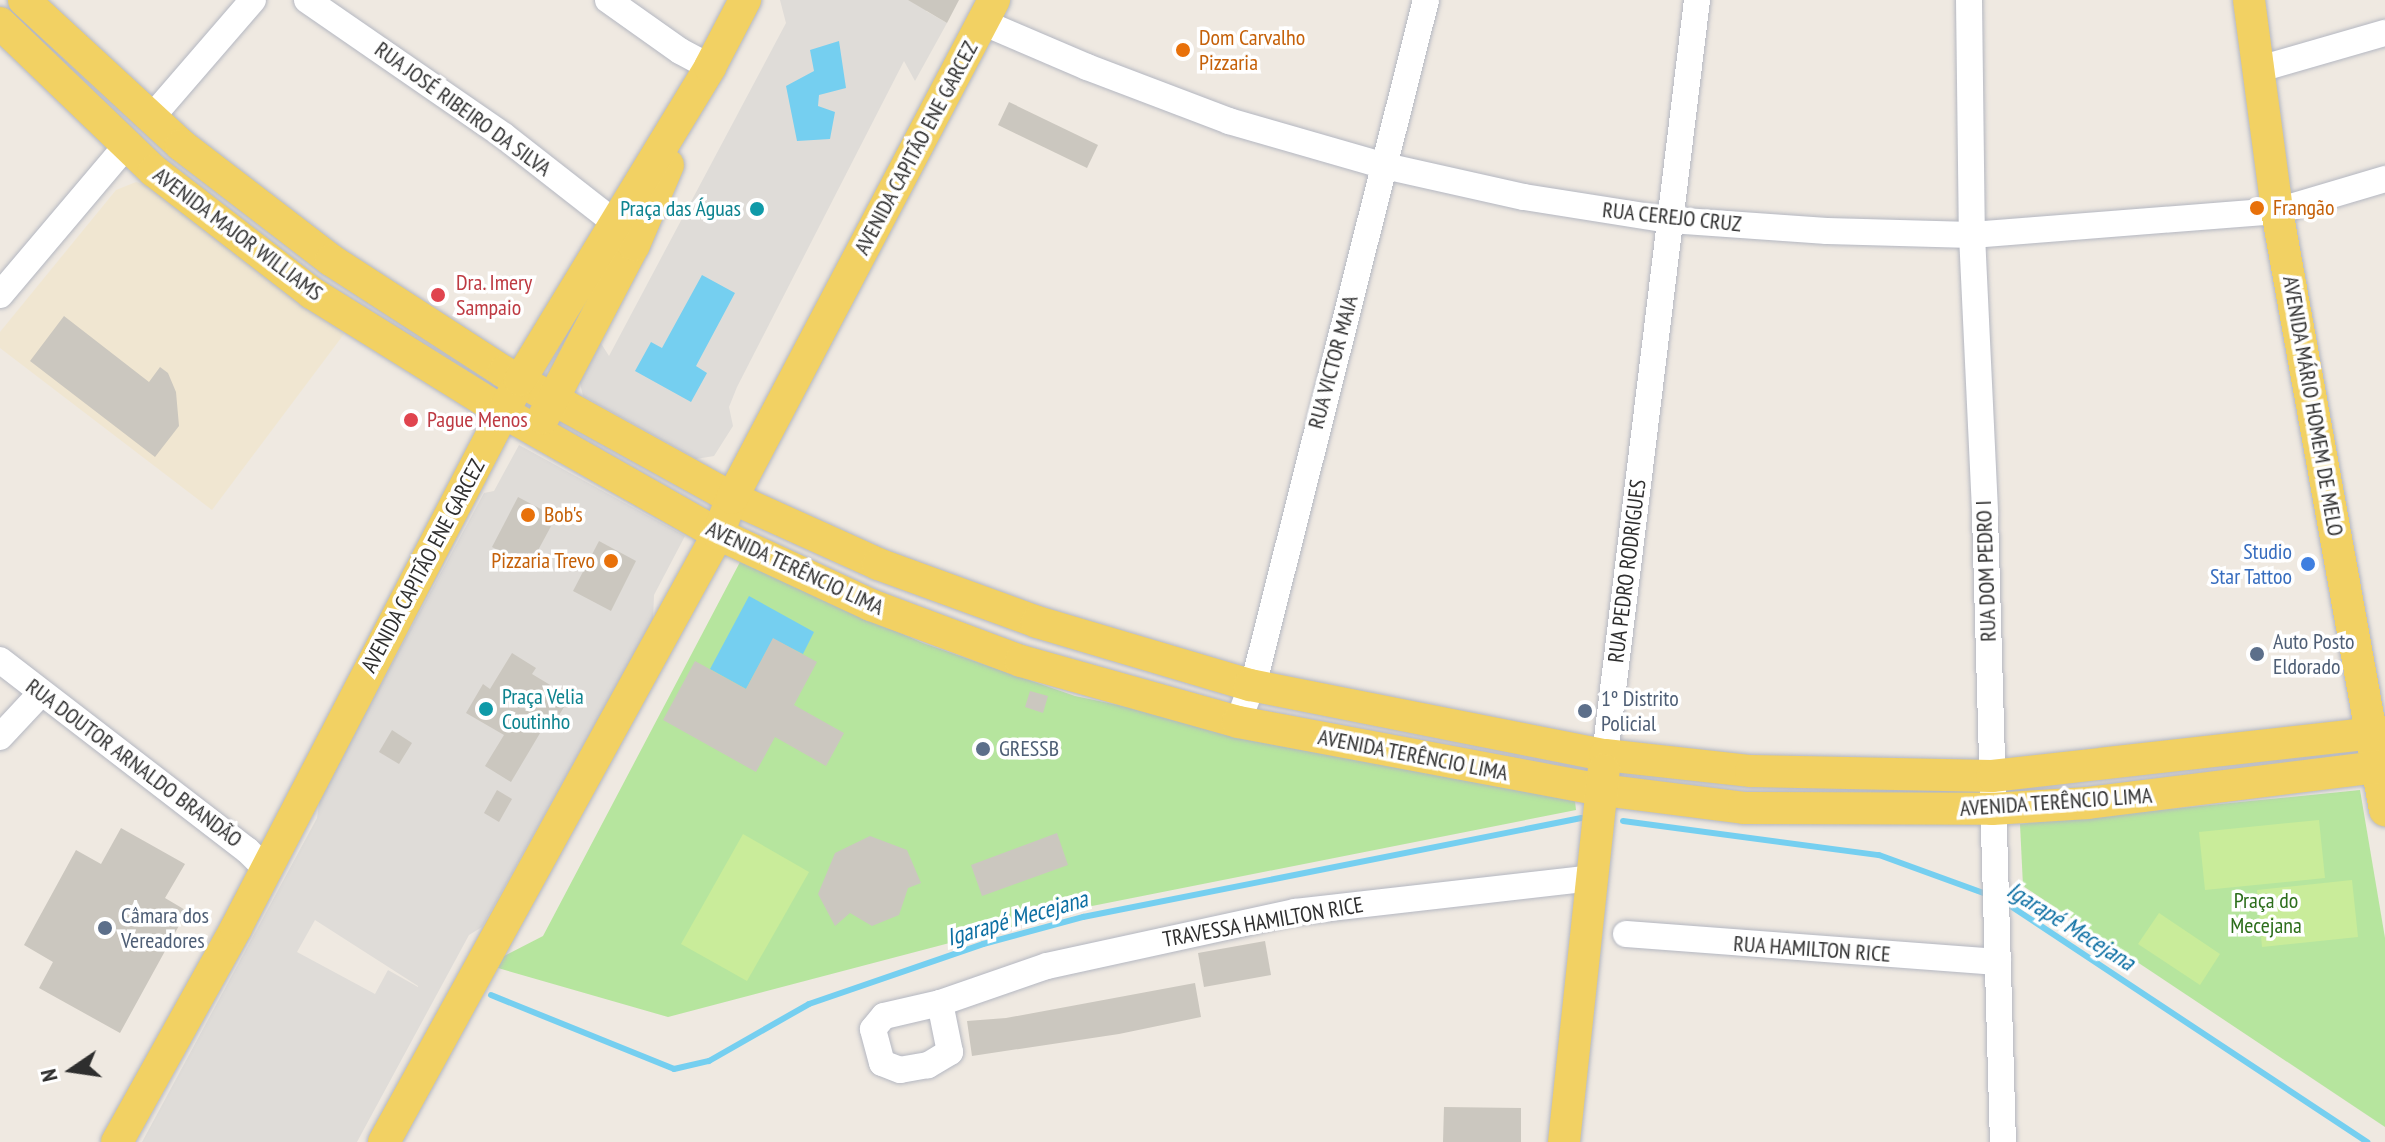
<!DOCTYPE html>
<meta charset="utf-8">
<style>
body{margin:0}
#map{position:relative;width:2385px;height:1142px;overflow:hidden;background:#efe9e1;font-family:"PT Sans Narrow",sans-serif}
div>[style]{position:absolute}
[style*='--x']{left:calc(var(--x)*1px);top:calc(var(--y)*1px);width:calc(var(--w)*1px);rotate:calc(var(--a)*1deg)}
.education>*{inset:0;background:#f0e6d1}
.green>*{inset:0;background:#b6e59e}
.pitch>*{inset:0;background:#c9ec9a}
.plaza>*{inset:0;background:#dfdcd8}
.water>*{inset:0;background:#75cff0}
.stream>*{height:6px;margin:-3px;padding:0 3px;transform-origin:3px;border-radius:3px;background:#75cff0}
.building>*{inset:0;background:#cbc7bf}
.roads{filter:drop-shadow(0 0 2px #b4b7c1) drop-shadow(0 0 2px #b4b7c1)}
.minor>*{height:26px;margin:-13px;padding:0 13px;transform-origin:13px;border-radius:13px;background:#fff}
.major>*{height:32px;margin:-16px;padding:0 16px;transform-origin:16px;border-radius:16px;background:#f2d163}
.dots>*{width:22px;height:22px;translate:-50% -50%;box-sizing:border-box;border:4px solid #fff;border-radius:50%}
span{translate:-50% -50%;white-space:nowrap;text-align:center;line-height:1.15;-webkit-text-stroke:7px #fff;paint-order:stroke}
.food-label{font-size:22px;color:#c56008}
.left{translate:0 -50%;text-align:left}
.right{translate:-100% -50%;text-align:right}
.street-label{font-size:22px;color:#2e2e2e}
.culture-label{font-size:22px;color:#0d838f}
.health-label{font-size:22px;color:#be3a42}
.shop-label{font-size:22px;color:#366cbe}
.service-label{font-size:22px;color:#4e5e75}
.park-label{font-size:22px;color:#2c6e1b}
.water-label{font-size:24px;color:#0d6fa3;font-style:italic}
.north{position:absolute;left:32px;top:1030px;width:80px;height:80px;-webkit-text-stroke:6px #fff;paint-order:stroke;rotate:257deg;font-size:22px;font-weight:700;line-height:32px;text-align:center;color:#2e2e2e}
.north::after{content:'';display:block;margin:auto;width:28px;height:36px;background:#2e2e2e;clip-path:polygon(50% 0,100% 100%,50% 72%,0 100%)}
</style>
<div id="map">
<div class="education">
<i style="clip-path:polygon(136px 182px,154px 188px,344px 334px,212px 510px,0 348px,0 332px,116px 190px)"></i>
</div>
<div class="green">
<i style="clip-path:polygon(740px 562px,923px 643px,1075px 696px,1575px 801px,1576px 810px,1087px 907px,668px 1017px,498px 968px,502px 957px,543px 936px)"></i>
<i style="clip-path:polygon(2360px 790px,2385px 938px,2385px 1127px,2023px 886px,2020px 824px)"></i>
</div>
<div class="pitch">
<i style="clip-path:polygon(2319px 820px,2325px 878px,2205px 890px,2199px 832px)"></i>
<i style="clip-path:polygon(743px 834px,809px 872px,747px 981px,681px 944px)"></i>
<i style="clip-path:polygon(2352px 880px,2358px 937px,2262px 947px,2257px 890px)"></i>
<i style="clip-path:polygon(2159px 913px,2220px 954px,2200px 985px,2138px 944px)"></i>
</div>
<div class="plaza">
<i style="clip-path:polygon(780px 0,931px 0,926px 11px,947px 23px,915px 81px,904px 61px,737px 387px,729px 407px,733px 426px,714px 456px,696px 459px,583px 396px,578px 375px,597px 337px,609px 356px,786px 23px)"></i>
<i style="clip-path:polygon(evenodd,519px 445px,685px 536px,654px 595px,653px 621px,482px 927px,469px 935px,357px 1142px,142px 1142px,317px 818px,320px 797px,484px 493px,494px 491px,519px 445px,315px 920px,418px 986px,418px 987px,388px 970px,375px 994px,297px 952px,315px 920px)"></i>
</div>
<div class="water">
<i style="clip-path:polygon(839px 41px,846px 88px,819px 95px,818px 106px,835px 112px,830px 139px,797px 141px,786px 86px,814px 71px,810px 50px)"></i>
<i style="clip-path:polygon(702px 275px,735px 293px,696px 366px,707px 373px,691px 402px,635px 371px,651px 342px,662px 348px)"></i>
<i style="clip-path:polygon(749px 596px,814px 632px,803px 654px,773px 639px,746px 689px,710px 669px)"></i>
</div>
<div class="stream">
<i style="--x:1623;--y:821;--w:258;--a:7.6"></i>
<i style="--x:1879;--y:855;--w:117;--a:20"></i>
<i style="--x:2003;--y:901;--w:437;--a:33.5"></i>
<i style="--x:491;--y:995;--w:197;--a:22"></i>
<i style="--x:674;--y:1069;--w:36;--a:-13"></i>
<i style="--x:709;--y:1061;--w:115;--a:-29.7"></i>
<i style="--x:809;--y:1004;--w:184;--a:-19"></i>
<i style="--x:983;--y:944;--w:104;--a:-15.1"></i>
<i style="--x:1083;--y:917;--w:508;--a:-11.24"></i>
</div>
<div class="building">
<i style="clip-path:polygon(908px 0,959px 0,947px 23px)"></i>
<i style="clip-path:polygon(1009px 102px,1098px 145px,1087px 168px,998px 125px)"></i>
<i style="clip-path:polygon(64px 316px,149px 382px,160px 367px,168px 373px,176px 392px,179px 426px,155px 457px,30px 361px)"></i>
<i style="clip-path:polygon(518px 497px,556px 517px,529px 567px,492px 547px)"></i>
<i style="clip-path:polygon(599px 541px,636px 561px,611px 611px,573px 591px)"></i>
<i style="clip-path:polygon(773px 638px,817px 662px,794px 705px,844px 733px,826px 766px,775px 737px,756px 772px,663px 720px,695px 661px,746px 689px)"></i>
<i style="clip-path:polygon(512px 653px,536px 668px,532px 674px,570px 697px,555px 722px,549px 718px,511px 782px,485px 766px,504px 735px,466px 713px,483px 684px,490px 689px)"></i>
<i style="clip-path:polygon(1030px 691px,1048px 696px,1043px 713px,1025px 707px)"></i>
<i style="clip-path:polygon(392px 730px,412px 743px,399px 764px,379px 752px)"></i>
<i style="clip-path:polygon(497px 790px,512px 799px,499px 822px,484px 813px)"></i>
<i style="clip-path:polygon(121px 828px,185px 864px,165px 898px,187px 911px,120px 1033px,39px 988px,53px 962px,24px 945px,76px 850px,101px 864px)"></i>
<i style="clip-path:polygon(1057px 833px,1068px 865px,982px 896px,971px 865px)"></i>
<i style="clip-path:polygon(870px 836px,907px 850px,921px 883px,908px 888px,899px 915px,872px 926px,850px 913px,835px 926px,818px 894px,835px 853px)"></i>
<i style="clip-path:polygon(1265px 941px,1271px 975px,1204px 987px,1198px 953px)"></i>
<i style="clip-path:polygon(1195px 983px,1201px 1017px,1119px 1034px,972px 1056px,967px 1021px,1006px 1018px)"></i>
<i style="clip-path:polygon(1444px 1107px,1521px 1108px,1521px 1142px,1443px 1142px)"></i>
</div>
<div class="roads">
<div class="minor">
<i style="--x:307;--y:0;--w:239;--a:34.6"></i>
<i style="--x:504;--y:136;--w:140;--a:38"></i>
<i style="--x:608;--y:0;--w:88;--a:35.3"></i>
<i style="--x:680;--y:51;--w:34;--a:28"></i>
<i style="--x:1969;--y:0;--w:235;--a:89.3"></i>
<i style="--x:1972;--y:235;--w:280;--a:87.3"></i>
<i style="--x:1985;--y:515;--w:627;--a:88.36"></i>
<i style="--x:982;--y:22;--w:114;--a:23.2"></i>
<i style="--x:1087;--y:67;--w:152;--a:20.8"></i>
<i style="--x:1229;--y:121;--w:162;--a:16.1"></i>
<i style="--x:1385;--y:166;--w:142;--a:12.6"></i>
<i style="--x:1524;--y:197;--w:148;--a:9"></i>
<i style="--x:1670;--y:220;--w:157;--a:4"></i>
<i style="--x:1827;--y:231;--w:145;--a:1.6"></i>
<i style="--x:1972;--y:235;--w:306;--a:-4.5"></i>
<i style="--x:2277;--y:211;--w:113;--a:-16.5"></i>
<i style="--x:2260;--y:69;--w:130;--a:-16.1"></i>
<i style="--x:151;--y:118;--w:156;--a:-49.2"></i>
<i style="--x:0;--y:295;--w:194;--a:-49.8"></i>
<i style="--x:0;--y:660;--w:312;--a:37.6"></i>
<i style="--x:247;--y:850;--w:25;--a:45"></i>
<i style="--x:1238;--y:722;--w:51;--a:-69.4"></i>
<i style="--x:1256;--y:674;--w:695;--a:-75.84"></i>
<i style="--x:0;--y:737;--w:60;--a:-47"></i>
<i style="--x:1605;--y:755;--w:761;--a:-83.05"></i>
<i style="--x:1626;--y:934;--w:373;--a:4.3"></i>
<i style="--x:940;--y:1003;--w:50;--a:78.5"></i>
<i style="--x:950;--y:1052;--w:26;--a:149"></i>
<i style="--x:928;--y:1065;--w:28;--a:170"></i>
<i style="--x:900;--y:1070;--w:19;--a:-159"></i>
<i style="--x:882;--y:1063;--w:35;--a:-105"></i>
<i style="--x:873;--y:1029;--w:17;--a:-50"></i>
<i style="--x:884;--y:1016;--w:57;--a:-13.1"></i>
<i style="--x:940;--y:1003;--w:113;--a:-19.1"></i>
<i style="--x:1047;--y:966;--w:254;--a:-12.3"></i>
<i style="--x:1295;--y:912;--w:301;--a:-6.5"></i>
</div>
<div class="major">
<i style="--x:24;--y:0;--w:214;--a:42.7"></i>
<i style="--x:181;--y:145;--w:189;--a:37.5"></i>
<i style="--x:331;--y:260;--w:206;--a:32.9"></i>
<i style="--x:504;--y:372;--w:260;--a:28.9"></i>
<i style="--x:732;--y:498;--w:160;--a:24.3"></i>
<i style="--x:878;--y:564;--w:169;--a:20"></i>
<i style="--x:1037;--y:622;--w:222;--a:16.5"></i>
<i style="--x:1250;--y:685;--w:362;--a:11.2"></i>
<i style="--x:1605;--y:755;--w:147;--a:6.3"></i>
<i style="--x:1751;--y:771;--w:241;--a:1.2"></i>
<i style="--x:1992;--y:776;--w:395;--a:-6.4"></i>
<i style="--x:2249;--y:0;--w:213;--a:82.4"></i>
<i style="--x:2277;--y:211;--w:609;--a:79.78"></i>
<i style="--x:0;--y:23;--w:214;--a:43.9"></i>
<i style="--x:154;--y:171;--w:200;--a:37.7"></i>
<i style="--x:312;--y:293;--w:225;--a:31.9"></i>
<i style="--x:503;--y:412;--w:247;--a:29.6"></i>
<i style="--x:718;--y:534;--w:169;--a:24.9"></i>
<i style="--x:871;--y:605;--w:160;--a:20.5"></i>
<i style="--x:1021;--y:661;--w:225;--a:15.7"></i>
<i style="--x:1238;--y:722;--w:370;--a:10.6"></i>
<i style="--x:1602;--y:790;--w:143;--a:7.2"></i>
<i style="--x:1744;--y:808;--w:248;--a:0.2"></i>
<i style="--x:1992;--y:809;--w:96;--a:-3.6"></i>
<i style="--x:2088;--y:803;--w:299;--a:-7.1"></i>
<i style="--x:543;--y:418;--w:195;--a:-62.3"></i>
<i style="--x:634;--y:245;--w:87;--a:-67"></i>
<i style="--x:117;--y:1142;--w:245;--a:-60.9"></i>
<i style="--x:236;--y:928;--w:617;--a:-62.6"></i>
<i style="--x:520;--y:380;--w:366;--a:-58.7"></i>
<i style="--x:710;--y:67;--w:76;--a:-62.4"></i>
<i style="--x:384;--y:1142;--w:694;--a:-61.22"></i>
<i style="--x:718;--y:534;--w:39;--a:-69"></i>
<i style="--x:732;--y:498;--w:563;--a:-62.25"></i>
<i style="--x:1564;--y:1142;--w:374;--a:-83.9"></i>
</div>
</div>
<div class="dots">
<i style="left:1183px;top:50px;background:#e8710a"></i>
<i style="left:2257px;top:208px;background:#e8710a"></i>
<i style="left:757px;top:209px;background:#0f9aa8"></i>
<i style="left:438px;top:295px;background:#e0444e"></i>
<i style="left:411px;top:420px;background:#e0444e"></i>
<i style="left:528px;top:515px;background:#e8710a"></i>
<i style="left:611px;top:561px;background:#e8710a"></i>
<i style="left:2308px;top:564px;background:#3f7fe0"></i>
<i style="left:2257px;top:654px;background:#5c6f8a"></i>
<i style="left:486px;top:709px;background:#0f9aa8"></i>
<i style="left:1585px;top:711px;background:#5c6f8a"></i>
<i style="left:983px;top:749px;background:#5c6f8a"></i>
<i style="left:105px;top:928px;background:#5c6f8a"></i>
</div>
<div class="food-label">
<span class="left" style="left:1199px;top:50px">Dom Carvalho<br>Pizzaria</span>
<span class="left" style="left:2273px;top:208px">Frangão</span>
<span class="left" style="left:544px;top:515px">Bob's</span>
<span class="right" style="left:595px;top:561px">Pizzaria Trevo</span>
</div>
<div class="street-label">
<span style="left:463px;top:109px;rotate:36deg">RUA JOSÉ RIBEIRO DA SILVA</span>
<span style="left:916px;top:148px;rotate:-62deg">AVENIDA CAPITÃO ENE GARCEZ</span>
<span style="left:1672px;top:217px;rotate:6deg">RUA CEREJO CRUZ</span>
<span style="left:238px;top:234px;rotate:37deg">AVENIDA MAJOR WILLIAMS</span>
<span style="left:1333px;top:362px;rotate:-75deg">RUA VICTOR MAIA</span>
<span style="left:2313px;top:406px;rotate:80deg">AVENIDA MÁRIO HOMEM DE MELO</span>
<span style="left:423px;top:566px;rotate:-62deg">AVENIDA CAPITÃO ENE GARCEZ</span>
<span style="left:795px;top:568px;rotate:25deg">AVENIDA TERÊNCIO LIMA</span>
<span style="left:1627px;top:571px;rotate:-83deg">RUA PEDRO RODRIGUES</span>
<span style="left:1986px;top:571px;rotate:-92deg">RUA DOM PEDRO I</span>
<span style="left:1413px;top:755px;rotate:11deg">AVENIDA TERÊNCIO LIMA</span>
<span style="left:134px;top:763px;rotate:37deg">RUA DOUTOR ARNALDO BRANDÃO</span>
<span style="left:2056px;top:802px;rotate:-4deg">AVENIDA TERÊNCIO LIMA</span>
<span style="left:1263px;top:922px;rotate:-10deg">TRAVESSA HAMILTON RICE</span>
<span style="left:1812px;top:949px;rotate:4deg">RUA HAMILTON RICE</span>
</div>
<div class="culture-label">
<span class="right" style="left:741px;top:209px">Praça das Águas</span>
<span class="left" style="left:502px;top:709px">Praça Velia<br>Coutinho</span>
</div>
<div class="health-label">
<span class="left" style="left:456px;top:295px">Dra. Imery<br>Sampaio</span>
<span class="left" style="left:427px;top:420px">Pague Menos</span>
</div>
<div class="shop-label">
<span class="right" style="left:2292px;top:564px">Studio<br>Star Tattoo</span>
</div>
<div class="service-label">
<span class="left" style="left:2273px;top:654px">Auto Posto<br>Eldorado</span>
<span class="left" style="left:1601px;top:711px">1º Distrito<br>Policial</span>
<span class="left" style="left:999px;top:749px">GRESSB</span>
<span class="left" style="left:121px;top:928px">Câmara dos<br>Vereadores</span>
</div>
<div class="park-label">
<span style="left:2266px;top:913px">Praça do<br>Mecejana</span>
</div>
<div class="water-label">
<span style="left:1017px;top:918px;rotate:-16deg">Igarapé Mecejana</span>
<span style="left:2071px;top:926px;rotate:32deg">Igarapé Mecejana</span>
</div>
<div class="north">N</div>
</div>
